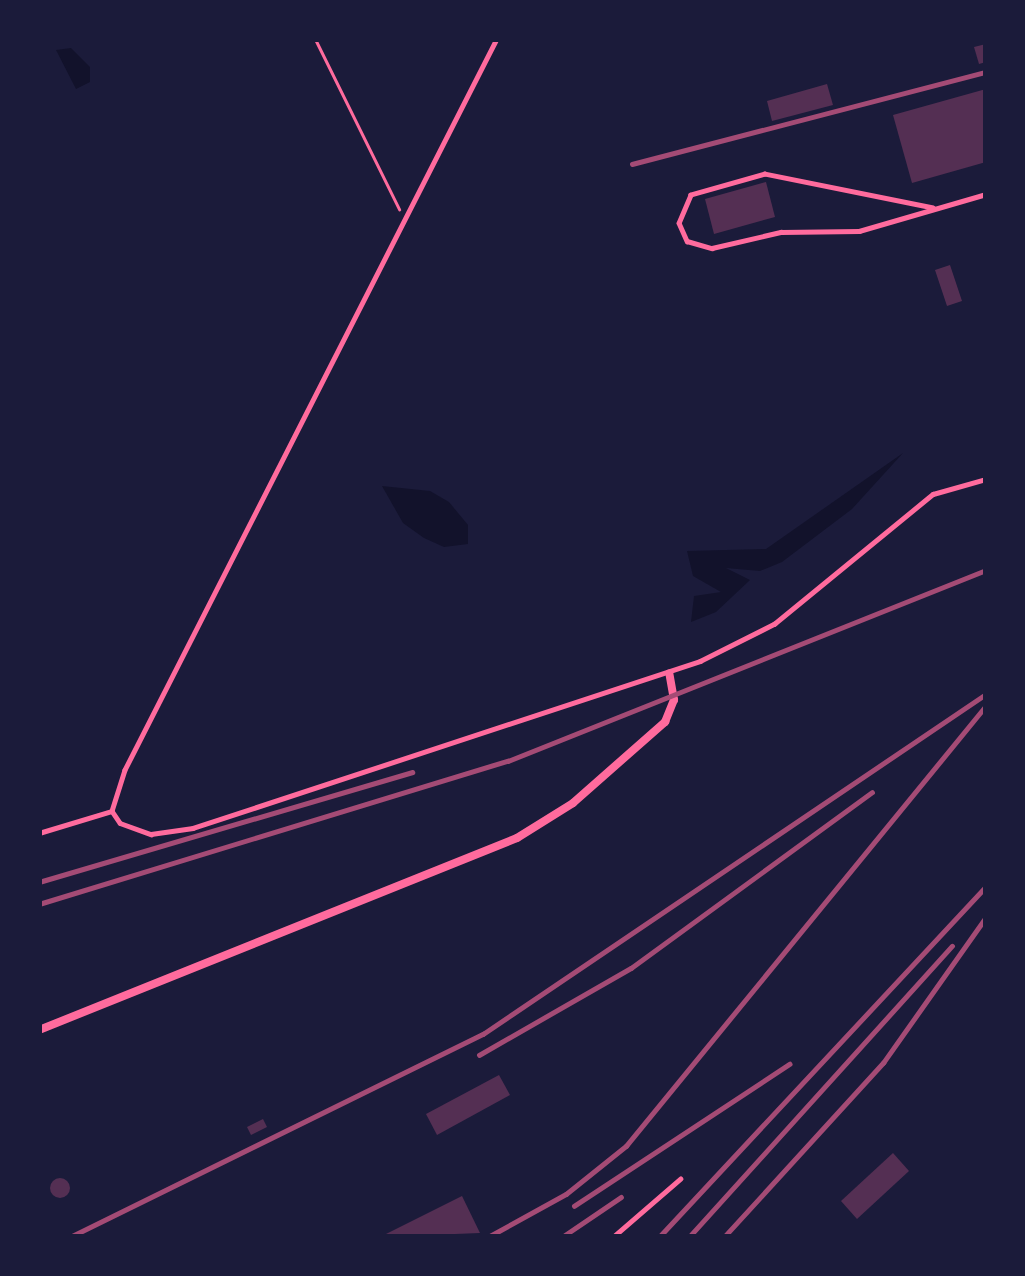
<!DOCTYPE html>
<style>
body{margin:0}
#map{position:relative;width:1025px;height:1276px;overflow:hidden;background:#1b1b3a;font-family:"Fira Sans Condensed",sans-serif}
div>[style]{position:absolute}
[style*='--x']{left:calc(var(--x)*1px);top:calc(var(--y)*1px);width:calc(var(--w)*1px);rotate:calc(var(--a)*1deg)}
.water>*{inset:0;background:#12122b}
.building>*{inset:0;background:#542f53}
.round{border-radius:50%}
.path>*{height:3px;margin:-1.5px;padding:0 1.5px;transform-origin:1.5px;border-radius:1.5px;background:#ff6b9d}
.service>*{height:4.5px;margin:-2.25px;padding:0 2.25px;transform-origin:2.25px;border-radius:2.25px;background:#ff6b9d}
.minor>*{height:8px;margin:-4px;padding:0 4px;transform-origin:4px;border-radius:4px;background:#ff6b9d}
.rail>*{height:4.5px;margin:-2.25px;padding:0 2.25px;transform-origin:2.25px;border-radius:2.25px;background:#a44b75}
span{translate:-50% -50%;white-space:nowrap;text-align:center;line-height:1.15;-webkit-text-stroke:12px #1b1b3a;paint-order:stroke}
.frame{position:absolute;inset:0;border:42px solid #1b1b3a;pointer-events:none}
</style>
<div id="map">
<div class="water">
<i style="clip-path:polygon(71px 48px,90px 67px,90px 82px,76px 89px,56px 50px)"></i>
<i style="clip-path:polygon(903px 453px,852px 509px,782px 562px,760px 571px,726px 568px,750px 580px,716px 612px,691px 622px,694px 596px,721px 592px,693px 576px,687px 551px,766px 549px)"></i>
<i style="clip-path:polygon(382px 486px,430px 491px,449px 502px,468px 525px,468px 544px,444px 547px,424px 538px,403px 523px)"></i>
</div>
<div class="building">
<i style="clip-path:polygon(986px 44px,986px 62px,979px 64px,974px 47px)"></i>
<i style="clip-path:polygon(827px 84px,833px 105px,772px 121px,767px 101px)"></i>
<i style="clip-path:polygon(986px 89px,986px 162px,912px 183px,893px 115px)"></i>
<i style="clip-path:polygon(766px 182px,775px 217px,714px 234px,705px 199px)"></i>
<i style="clip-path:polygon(950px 265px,962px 301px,947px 306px,935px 270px)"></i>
<i style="clip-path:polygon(499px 1075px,510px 1095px,437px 1135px,426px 1114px)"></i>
<i style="clip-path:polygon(263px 1119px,267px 1127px,251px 1135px,247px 1127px)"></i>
<i style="clip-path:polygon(893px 1153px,909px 1171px,857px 1219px,841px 1201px)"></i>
<i class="round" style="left:50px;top:1178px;width:20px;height:20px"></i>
<i style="clip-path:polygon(462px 1196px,480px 1233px,380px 1237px)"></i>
</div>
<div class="path">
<i style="--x:315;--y:39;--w:190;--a:63.7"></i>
</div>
<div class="service">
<i style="--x:497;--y:39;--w:820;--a:116.97"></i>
<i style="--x:125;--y:770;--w:43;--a:107.6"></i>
<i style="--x:112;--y:811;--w:14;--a:56"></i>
<i style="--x:120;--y:823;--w:33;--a:20"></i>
<i style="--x:151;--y:834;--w:42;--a:-8.1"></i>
<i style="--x:193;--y:828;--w:534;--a:-18.23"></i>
<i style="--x:700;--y:661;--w:83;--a:-26.6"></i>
<i style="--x:774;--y:624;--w:205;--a:-39.3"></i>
<i style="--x:933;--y:494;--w:55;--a:-15.8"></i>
<i style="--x:933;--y:208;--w:171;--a:-168.6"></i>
<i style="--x:765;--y:174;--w:77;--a:164.2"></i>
<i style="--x:691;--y:195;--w:30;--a:113"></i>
<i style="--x:679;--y:223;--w:20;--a:66"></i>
<i style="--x:687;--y:241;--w:26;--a:16"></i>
<i style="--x:712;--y:248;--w:71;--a:-13.1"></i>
<i style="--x:781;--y:232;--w:78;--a:-0.7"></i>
<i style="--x:859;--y:231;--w:132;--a:-16.2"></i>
<i style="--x:39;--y:833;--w:76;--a:-16.8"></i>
<i style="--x:613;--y:1237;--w:89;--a:-40.9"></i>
</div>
<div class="minor">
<i style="--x:39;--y:1030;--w:515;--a:-21.88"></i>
<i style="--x:517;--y:838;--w:66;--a:-32"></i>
<i style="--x:573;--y:803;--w:123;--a:-41.4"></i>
<i style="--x:665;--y:722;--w:24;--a:-68"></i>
<i style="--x:674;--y:700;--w:27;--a:-100"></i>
</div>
<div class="rail">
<i style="--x:632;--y:164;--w:366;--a:-14.6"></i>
<i style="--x:39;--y:882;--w:389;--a:-16.4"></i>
<i style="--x:39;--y:904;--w:490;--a:-17"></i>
<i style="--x:508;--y:761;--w:515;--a:-21.78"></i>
<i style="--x:479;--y:1055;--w:175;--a:-29.8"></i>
<i style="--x:631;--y:968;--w:298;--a:-36.1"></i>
<i style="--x:574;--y:1206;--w:258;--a:-33.4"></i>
<i style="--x:70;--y:1237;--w:460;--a:-26.2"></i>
<i style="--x:483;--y:1034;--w:607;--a:-34.06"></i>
<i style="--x:488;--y:1237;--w:89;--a:-28.9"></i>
<i style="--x:566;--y:1194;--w:77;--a:-38.7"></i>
<i style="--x:626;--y:1146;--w:566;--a:-50.74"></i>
<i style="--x:562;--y:1237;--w:71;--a:-34.1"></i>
<i style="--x:659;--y:1237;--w:480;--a:-47"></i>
<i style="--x:689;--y:1237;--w:392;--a:-47.9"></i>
<i style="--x:724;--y:1237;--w:236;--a:-47.6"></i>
<i style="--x:883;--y:1063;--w:179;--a:-54.8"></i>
</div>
<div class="frame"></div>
</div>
